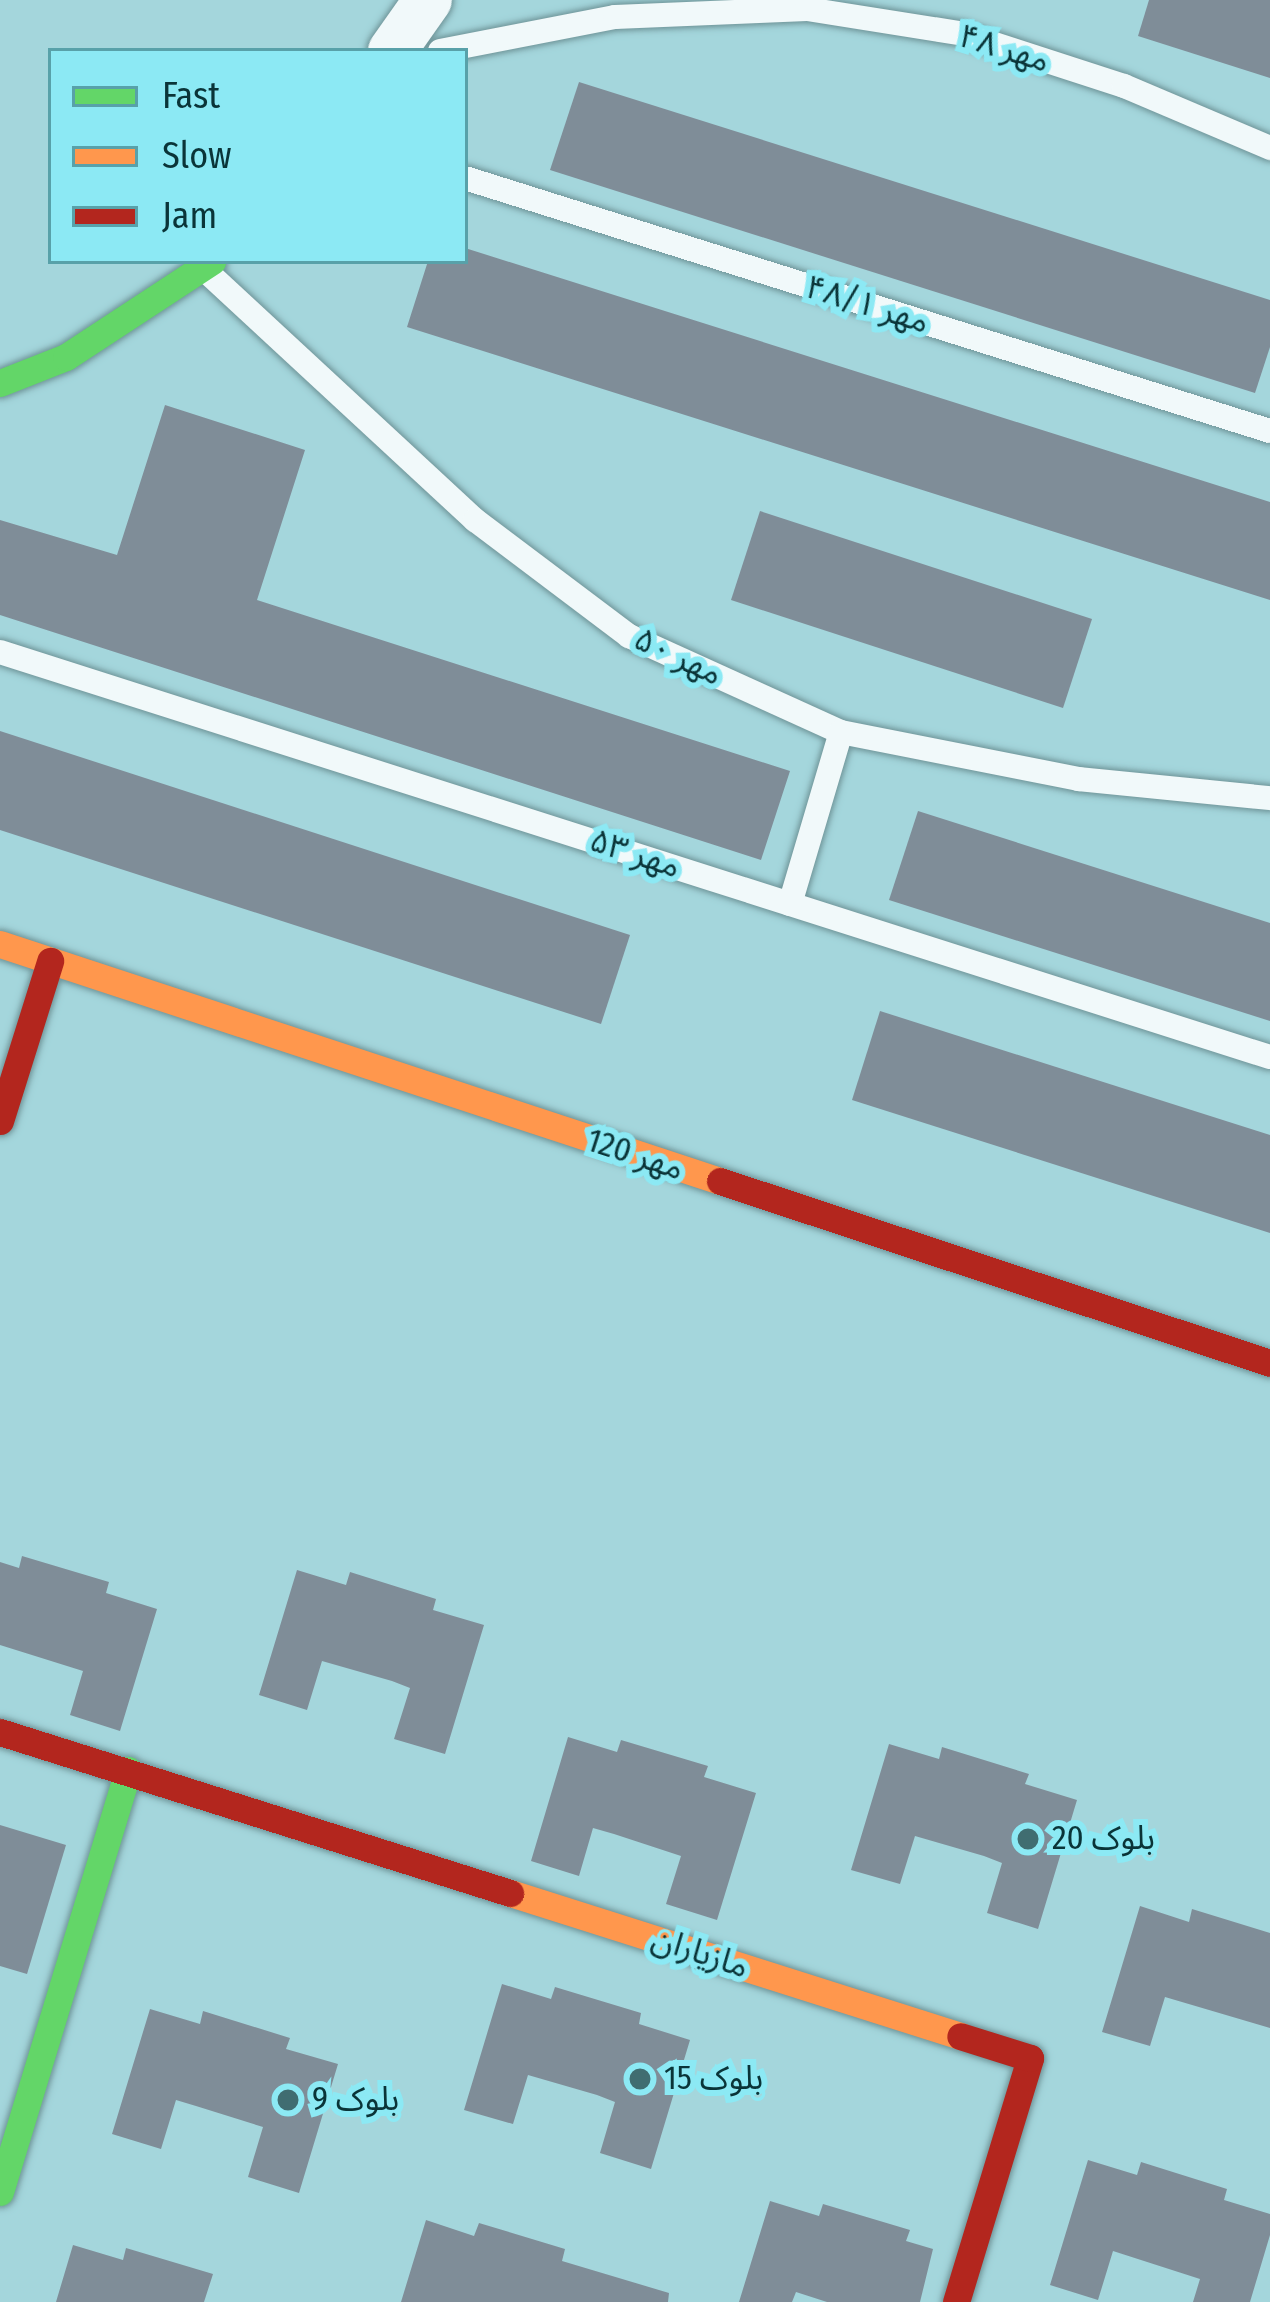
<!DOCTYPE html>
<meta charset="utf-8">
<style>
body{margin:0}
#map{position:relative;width:1270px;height:2302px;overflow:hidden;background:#a4d6dc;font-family:"Fira Sans Condensed","Noto Sans Arabic",sans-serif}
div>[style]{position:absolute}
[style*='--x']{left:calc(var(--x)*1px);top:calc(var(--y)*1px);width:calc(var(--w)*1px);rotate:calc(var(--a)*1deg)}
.building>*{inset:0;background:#7f8d98}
.roads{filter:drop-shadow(0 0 3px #6e9397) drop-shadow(0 0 3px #6e9397)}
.lane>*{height:24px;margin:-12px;padding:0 12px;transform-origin:12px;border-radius:12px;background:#f1f9fa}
.street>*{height:48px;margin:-24px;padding:0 24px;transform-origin:24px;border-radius:24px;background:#f1f9fa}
.fast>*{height:27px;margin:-13.5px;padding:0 13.5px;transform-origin:13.5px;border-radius:13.5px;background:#63d668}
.slow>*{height:27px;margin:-13.5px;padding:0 13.5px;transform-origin:13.5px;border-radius:13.5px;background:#ff974d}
.jam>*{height:27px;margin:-13.5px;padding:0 13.5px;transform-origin:13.5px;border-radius:13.5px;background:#b3261e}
.dots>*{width:33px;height:33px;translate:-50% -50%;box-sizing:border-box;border:6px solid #8ce9f4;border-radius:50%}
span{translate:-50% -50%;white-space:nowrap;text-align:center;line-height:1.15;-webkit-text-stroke:12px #8ce9f4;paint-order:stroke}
.street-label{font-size:33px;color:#0a3438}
.poi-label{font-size:33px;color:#0a3438}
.left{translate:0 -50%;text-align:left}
.legend{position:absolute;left:48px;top:48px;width:420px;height:216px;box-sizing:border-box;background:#8ce9f4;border:3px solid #58a1a9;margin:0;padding:15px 21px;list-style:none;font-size:36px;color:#0a3438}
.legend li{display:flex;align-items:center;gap:24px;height:60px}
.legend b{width:60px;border:3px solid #58a1a9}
</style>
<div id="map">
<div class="building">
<i style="clip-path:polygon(1149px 0,1270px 0,1270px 78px,1138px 36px)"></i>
<i style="clip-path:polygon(579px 82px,1270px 300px,1270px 347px,1255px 393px,550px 170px)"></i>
<i style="clip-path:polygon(465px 248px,1270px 502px,1270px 600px,407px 327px,428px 261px,465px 261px)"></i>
<i style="clip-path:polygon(165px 405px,305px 450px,257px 600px,790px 771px,761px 860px,0 615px,0 520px,117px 555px)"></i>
<i style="clip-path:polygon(760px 511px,1092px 619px,1063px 708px,731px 600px)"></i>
<i style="clip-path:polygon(0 731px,630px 935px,601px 1024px,0 830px)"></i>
<i style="clip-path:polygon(918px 811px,1270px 923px,1270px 1021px,889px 900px)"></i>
<i style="clip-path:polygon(880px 1011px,1270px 1135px,1270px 1233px,852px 1100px)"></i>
<i style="clip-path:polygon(22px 1556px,109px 1582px,106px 1593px,157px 1609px,120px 1731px,70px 1715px,83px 1671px,0 1645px,0 1562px,19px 1568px)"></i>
<i style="clip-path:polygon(297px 1570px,346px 1585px,350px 1572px,436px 1599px,433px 1610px,484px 1625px,445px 1754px,394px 1739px,410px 1688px,392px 1681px,322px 1661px,307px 1710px,259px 1695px)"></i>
<i style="clip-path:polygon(568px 1737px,617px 1752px,621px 1740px,708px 1766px,704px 1777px,756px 1793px,717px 1920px,666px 1904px,681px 1856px,614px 1834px,593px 1828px,579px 1876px,531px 1861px)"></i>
<i style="clip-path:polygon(889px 1744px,939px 1759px,942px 1747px,1029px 1774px,1025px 1784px,1077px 1800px,1038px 1929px,987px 1913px,1002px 1863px,984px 1856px,915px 1836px,900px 1884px,851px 1870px)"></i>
<i style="clip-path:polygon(0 1825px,66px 1845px,27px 1974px,0 1966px)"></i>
<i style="clip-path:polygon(1140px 1906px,1189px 1922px,1192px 1909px,1270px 1933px,1270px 2028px,1165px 1997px,1150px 2046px,1102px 2032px)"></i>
<i style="clip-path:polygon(502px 1984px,551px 1999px,555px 1987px,641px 2013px,639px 2024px,690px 2040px,651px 2169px,600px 2153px,615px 2102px,597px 2095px,528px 2075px,513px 2124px,464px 2110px)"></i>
<i style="clip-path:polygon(150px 2009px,200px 2024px,203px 2011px,290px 2038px,286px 2049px,338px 2064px,299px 2193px,248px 2177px,263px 2127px,196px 2106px,176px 2100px,161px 2149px,112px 2134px)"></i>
<i style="clip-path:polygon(1088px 2160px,1137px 2175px,1141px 2162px,1227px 2189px,1224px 2200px,1270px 2214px,1270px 2235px,1250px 2302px,1193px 2302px,1200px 2279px,1113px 2251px,1098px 2300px,1050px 2285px)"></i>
<i style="clip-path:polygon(770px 2201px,819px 2216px,823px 2204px,910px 2230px,906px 2241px,933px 2249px,920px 2302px,827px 2302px,796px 2292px,792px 2302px,739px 2302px)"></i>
<i style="clip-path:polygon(426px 2220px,474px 2236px,479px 2223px,565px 2249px,562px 2261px,669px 2293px,668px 2302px,401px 2302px)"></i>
<i style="clip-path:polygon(73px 2245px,123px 2260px,126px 2248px,213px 2274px,204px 2302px,56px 2302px)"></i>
</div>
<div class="roads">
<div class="lane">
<i style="--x:440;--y:51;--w:178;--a:-11"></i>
<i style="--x:615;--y:17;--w:192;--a:-2.4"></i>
<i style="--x:807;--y:9;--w:159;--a:9"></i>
<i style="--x:964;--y:34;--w:168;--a:18"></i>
<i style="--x:1124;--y:86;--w:159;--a:23"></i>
<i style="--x:465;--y:178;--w:844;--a:17.45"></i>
<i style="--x:206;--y:271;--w:367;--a:42.8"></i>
<i style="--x:475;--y:520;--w:193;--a:37"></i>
<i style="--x:629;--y:636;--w:233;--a:24.4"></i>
<i style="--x:841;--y:732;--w:242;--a:11.2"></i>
<i style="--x:1078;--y:779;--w:193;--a:5.7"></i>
<i style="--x:0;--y:652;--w:1333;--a:17.69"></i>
<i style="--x:790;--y:904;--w:179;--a:-73.5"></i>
</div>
<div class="street">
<i style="--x:392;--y:51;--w:62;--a:-54.8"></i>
</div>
<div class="fast">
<i style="--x:0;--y:383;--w:71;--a:-21.5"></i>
<i style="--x:66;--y:357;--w:175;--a:-33.3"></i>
<i style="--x:0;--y:2192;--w:441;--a:-73.1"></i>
</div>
<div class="slow">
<i style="--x:0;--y:944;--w:758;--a:18.22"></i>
<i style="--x:510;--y:1893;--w:472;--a:17.6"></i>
</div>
<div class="jam">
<i style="--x:0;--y:1121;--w:168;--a:-72.6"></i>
<i style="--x:720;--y:1181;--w:579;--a:18.31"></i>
<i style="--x:0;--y:1732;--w:535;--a:17.52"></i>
<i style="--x:956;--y:2302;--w:255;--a:-73.1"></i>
<i style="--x:1030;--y:2058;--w:73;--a:-162.6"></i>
</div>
</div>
<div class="dots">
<i style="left:1028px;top:1839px;background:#406d71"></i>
<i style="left:640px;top:2079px;background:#406d71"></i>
<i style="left:288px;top:2100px;background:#406d71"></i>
</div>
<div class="street-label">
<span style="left:1004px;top:49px;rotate:17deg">مهر ۴۸</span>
<span style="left:867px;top:305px;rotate:17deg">مهر ۴۸/۱</span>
<span style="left:678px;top:657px;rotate:25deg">مهر ۵۰</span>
<span style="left:635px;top:854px;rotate:18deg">مهر ۵۳</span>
<span style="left:635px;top:1155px;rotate:18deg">مهر 120</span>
<span style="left:700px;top:1953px;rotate:18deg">مازیاران</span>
</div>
<div class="poi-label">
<span class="left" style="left:1052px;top:1839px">بلوک 20</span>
<span class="left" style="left:664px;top:2079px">بلوک 15</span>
<span class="left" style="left:312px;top:2100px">بلوک 9</span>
</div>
<ul class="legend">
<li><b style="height:15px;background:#63d668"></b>Fast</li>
<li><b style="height:15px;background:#ff974d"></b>Slow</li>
<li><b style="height:15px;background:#b3261e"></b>Jam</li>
</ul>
</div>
